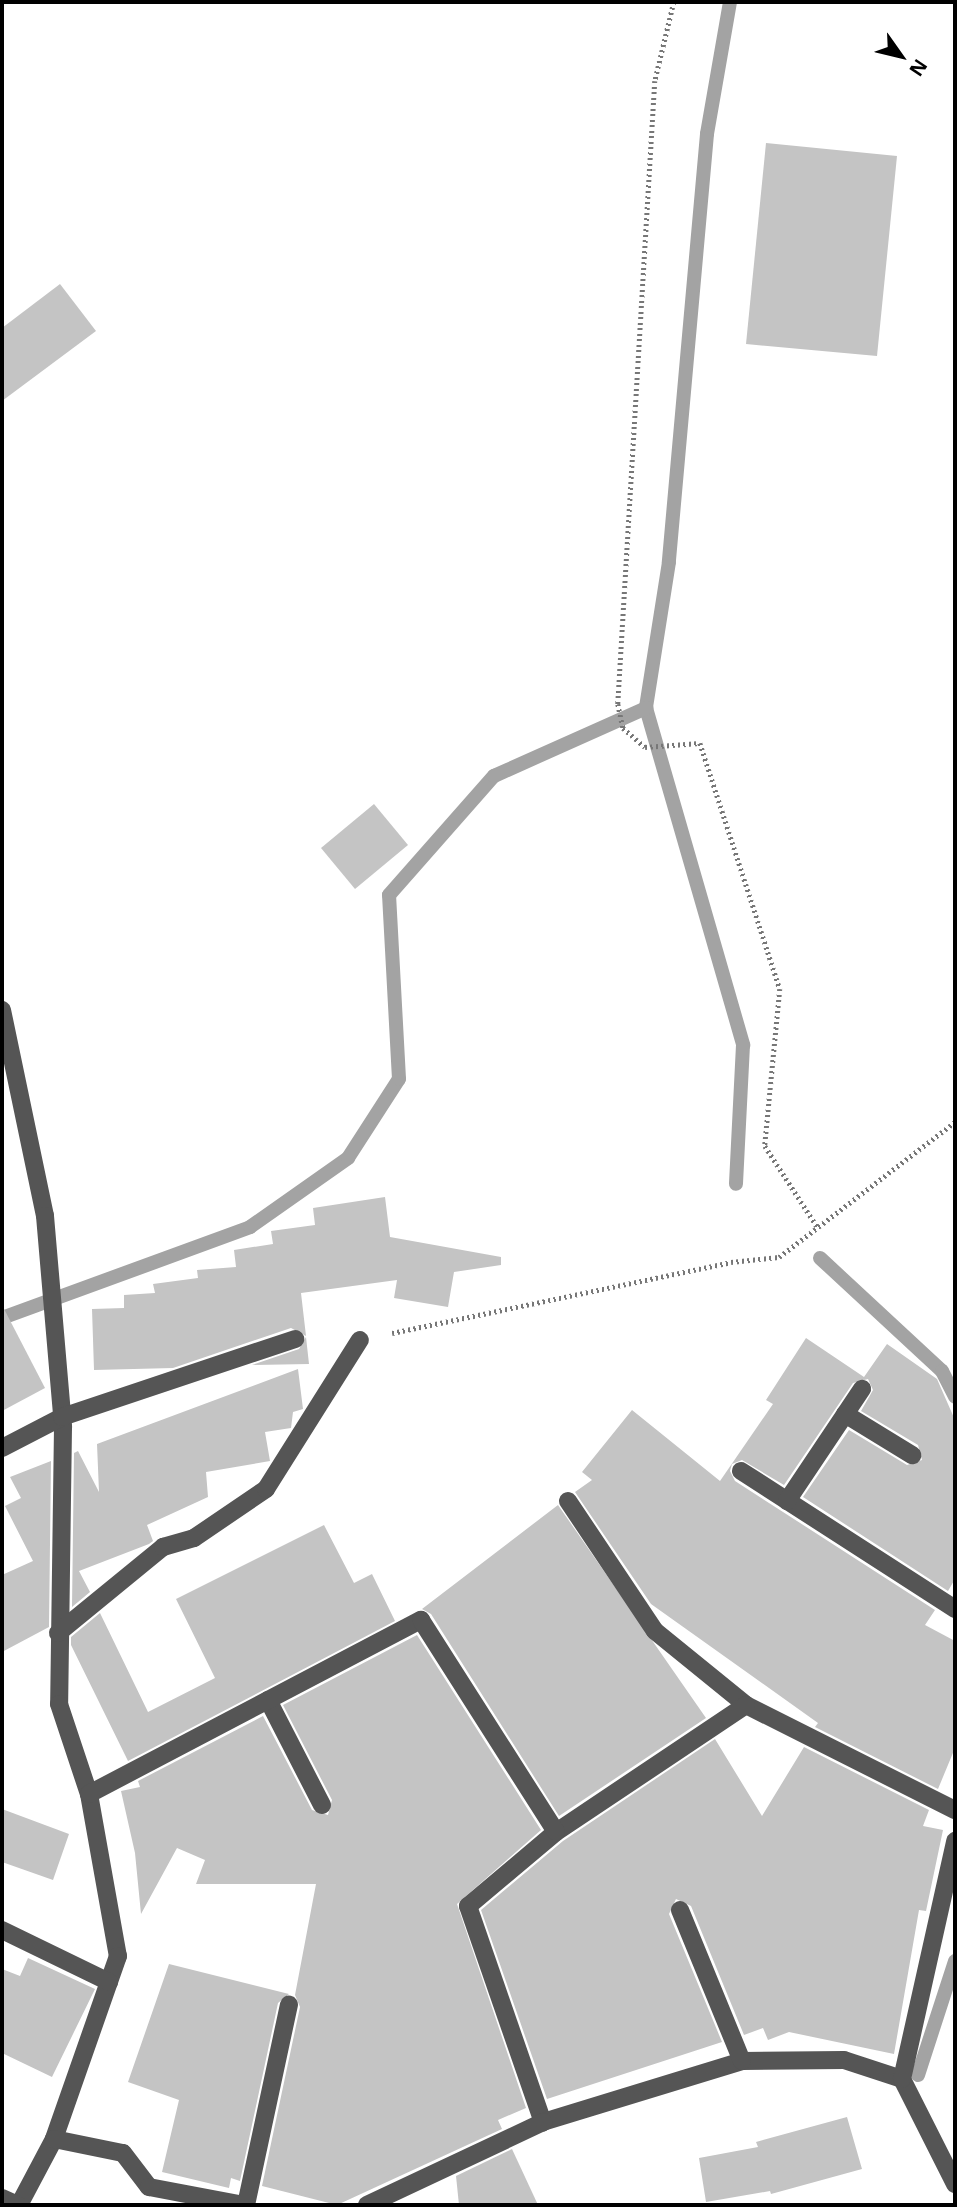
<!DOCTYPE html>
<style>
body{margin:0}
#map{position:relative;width:957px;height:2207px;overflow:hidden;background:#fff;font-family:"Open Sans",sans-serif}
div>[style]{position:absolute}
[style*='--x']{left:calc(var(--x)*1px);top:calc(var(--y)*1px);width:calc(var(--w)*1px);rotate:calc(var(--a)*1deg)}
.stream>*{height:14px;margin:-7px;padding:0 7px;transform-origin:7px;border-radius:7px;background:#a3a3a3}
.building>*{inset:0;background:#c4c4c4}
.path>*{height:4.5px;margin-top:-2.25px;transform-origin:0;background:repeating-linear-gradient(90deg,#777 0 2px,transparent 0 5.5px)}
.minor>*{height:18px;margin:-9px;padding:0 9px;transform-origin:9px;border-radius:9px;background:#555}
span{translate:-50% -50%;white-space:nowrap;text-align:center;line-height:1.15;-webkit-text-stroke:5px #fff;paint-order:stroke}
.frame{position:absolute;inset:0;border:4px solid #000;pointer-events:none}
.north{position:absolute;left:866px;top:21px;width:70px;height:70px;-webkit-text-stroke:5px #fff;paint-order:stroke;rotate:124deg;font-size:19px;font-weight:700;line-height:28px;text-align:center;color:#000}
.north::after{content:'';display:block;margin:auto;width:24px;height:32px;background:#000;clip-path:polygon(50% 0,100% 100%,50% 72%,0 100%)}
</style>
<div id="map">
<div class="stream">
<i style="--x:730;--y:2;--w:134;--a:99.9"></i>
<i style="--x:707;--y:134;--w:430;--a:95.1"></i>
<i style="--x:669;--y:562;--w:148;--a:99"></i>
<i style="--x:646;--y:708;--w:351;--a:73.9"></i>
<i style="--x:743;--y:1045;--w:139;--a:92.9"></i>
<i style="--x:820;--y:1258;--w:166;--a:42.8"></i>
<i style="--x:942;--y:1371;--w:29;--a:63"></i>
<i style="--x:2;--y:1318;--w:264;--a:-20.1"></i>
<i style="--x:250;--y:1227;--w:120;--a:-35.1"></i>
<i style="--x:348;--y:1158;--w:94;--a:-57.2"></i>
<i style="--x:399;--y:1079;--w:184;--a:-93.1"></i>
<i style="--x:389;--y:895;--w:159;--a:-48.6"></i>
<i style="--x:494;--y:776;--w:167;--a:-24.1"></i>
<i style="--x:918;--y:2075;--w:120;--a:-72"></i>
</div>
<div class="building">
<i style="clip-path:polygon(766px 143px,897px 156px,877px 356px,746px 344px)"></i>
<i style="clip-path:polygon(60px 284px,96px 331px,2px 401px,2px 328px)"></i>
<i style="clip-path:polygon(374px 804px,408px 845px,355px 889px,321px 848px)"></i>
<i style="clip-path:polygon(385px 1197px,390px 1237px,501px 1257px,501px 1265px,454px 1272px,448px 1307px,394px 1298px,397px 1280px,301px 1293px,306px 1336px,291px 1328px,173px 1368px,94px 1370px,92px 1309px,124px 1308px,124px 1295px,155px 1293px,153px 1284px,198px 1278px,197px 1270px,236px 1267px,234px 1250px,273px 1244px,271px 1231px,315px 1225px,313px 1208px)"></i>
<i style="clip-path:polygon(2px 1305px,45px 1388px,2px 1411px)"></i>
<i style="clip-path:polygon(306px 1337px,309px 1364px,252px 1365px,299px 1349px)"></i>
<i style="clip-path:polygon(806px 1338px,864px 1377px,887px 1344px,937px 1379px,955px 1420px,955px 1579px,948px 1591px,803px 1497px,849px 1430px,907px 1465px,922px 1460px,918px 1445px,861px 1411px,873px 1390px,868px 1379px,853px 1383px,784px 1485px,742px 1460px,732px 1464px,730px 1471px,735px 1481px,935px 1610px,925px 1625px,955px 1641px,955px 1748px,938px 1789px,815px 1727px,818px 1723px,651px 1604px,575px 1492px,592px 1480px,582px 1472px,632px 1410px,720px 1481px,773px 1404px,766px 1400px)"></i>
<i style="clip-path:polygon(298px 1369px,303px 1409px,293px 1412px,291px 1428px,265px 1432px,270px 1461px,206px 1472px,208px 1497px,147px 1525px,153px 1541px,149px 1544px,79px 1571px,90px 1592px,72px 1607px,74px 1453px,78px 1451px,99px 1492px,97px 1444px)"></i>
<i style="clip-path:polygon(51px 1461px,49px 1627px,2px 1652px,2px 1575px,33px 1561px,5px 1506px,21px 1498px,10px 1477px)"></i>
<i style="clip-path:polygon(558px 1505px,706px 1718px,559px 1816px,431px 1614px,422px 1609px)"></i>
<i style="clip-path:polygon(324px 1525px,354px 1583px,372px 1574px,395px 1621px,128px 1761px,71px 1645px,71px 1637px,100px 1613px,148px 1712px,215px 1678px,176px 1599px)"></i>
<i style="clip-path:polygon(417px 1635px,541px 1830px,457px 1904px,526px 2108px,498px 2120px,502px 2129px,337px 2205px,262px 2186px,300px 2007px,295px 1995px,316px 1884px,196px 1884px,205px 1860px,177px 1848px,141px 1914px,135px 1853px,121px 1791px,140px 1787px,138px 1781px,263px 1716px,312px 1810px,328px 1815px,332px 1800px,283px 1705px)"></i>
<i style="clip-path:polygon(715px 1739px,762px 1816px,804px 1747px,929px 1810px,923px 1826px,943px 1830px,926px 1911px,919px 1910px,894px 2054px,789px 2032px,768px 2040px,763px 2028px,744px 2035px,691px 1906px,676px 1899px,669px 1914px,722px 2042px,547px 2099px,481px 1910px,563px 1841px)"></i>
<i style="clip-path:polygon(2px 1809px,69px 1834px,53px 1880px,2px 1862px)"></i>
<i style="clip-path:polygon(28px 1958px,95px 1989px,52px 2077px,2px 2053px,2px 1969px,20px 1976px)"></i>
<i style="clip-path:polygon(169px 1964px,289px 1994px,278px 2003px,240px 2181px,231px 2178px,229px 2188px,162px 2172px,179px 2100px,128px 2082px)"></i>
<i style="clip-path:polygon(847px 2117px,862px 2169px,771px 2194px,770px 2191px,706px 2202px,699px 2158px,758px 2147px,756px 2142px)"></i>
<i style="clip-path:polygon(512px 2149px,538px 2205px,459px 2205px,456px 2176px)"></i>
</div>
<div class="path">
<i style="--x:674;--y:2;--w:81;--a:103.5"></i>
<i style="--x:655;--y:81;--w:624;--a:93.4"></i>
<i style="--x:618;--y:704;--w:25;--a:78"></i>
<i style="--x:623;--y:728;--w:29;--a:41"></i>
<i style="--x:645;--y:747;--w:55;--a:-4.2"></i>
<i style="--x:700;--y:743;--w:259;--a:72"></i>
<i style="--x:780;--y:989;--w:158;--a:95.5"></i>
<i style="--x:765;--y:1146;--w:98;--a:57.1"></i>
<i style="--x:392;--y:1333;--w:346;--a:-11.8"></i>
<i style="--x:731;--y:1262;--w:48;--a:-5.9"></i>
<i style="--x:779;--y:1257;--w:222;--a:-37.5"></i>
</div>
<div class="minor">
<i style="--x:2;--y:1010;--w:210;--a:78.2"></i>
<i style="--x:45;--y:1216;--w:212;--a:85.1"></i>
<i style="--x:63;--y:1427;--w:277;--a:90.8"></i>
<i style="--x:59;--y:1704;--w:95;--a:71.6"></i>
<i style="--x:89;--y:1794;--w:165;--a:79.9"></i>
<i style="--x:118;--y:1956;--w:194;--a:109.3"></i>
<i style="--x:54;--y:2139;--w:75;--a:117.9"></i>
<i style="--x:845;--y:1414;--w:79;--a:31.5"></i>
<i style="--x:2;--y:1448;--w:68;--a:-27.3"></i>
<i style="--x:62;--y:1417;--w:246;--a:-18.5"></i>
<i style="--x:741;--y:1471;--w:255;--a:32.8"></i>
<i style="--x:568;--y:1501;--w:156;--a:56.2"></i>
<i style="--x:655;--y:1631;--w:117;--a:39.1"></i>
<i style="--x:746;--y:1705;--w:234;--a:26.7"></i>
<i style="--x:787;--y:1501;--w:135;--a:-56.2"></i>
<i style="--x:58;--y:1633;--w:136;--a:-39.3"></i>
<i style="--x:163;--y:1547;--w:32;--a:-16"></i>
<i style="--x:194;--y:1538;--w:87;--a:-34.2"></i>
<i style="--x:266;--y:1489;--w:176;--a:-57.8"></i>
<i style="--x:268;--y:1700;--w:118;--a:62.8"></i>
<i style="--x:746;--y:1705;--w:229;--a:146.2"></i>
<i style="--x:556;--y:1832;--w:115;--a:139.9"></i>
<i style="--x:468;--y:1906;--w:229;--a:70.9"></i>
<i style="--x:543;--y:2122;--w:208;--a:-17"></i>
<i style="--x:742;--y:2061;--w:102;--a:-0.6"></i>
<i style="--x:844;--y:2060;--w:61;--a:18.1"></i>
<i style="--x:902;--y:2079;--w:118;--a:63.2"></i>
<i style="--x:89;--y:1794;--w:375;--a:-27.7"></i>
<i style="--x:421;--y:1620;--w:251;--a:57.5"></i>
<i style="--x:680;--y:1910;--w:163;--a:67.7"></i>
<i style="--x:2;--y:1930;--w:119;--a:25.9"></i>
<i style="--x:902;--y:2079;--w:244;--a:-77.4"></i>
<i style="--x:54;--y:2139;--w:70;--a:11.5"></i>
<i style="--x:123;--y:2153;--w:43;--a:52.6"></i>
<i style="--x:149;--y:2187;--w:97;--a:10.7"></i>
<i style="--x:2;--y:2198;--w:17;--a:24"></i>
<i style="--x:246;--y:2205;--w:205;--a:-77.9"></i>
<i style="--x:367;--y:2205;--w:195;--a:-25.2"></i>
</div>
<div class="frame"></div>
<div class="north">N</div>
</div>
